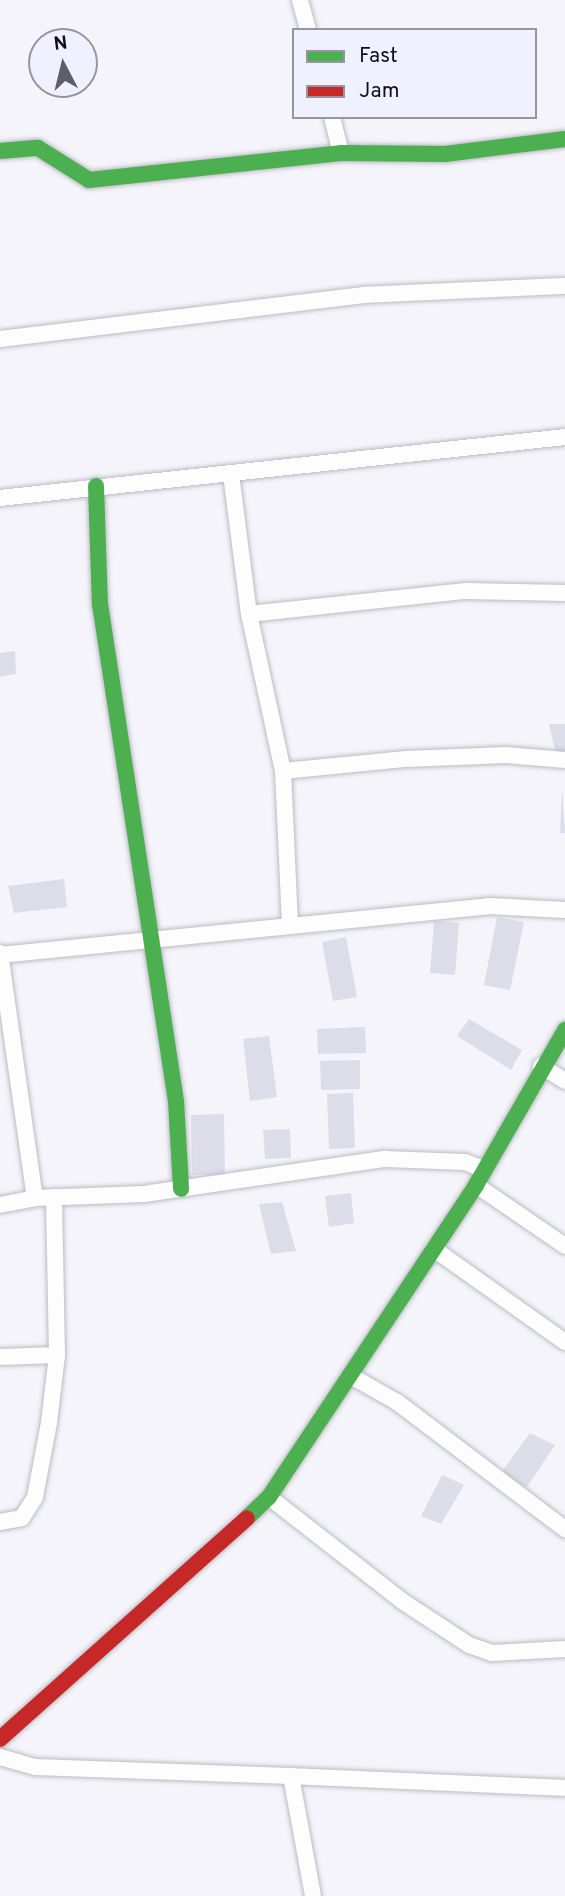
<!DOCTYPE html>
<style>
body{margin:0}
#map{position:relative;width:565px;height:1896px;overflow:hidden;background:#f4f4fa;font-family:Overpass,sans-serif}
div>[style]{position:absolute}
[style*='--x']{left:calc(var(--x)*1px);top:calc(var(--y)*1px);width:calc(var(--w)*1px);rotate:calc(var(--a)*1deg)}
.building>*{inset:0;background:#ddddea}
.roads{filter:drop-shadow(0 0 2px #bbbbc4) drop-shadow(0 0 2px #bbbbc4)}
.street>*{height:16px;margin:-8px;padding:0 8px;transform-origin:8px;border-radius:8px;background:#fdfdfe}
.fast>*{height:16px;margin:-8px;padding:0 8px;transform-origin:8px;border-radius:8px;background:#4caf50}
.jam>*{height:16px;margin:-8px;padding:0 8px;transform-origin:8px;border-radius:8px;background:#c62828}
span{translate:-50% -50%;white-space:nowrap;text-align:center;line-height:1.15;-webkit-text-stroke:5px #f0f1fe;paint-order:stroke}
.legend{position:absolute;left:292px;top:28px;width:245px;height:91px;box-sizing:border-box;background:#f0f1fe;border:2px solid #9696a2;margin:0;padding:9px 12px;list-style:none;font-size:21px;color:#0f0e19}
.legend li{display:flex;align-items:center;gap:14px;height:35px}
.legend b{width:35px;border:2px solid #9696a2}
.north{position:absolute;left:28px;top:28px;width:70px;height:70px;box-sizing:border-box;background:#f0f1fe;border:2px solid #9696a2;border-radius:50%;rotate:353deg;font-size:19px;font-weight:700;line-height:28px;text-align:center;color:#0f0e19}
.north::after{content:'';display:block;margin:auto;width:24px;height:32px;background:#5f5e68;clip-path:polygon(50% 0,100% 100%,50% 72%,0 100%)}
</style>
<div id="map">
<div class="building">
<i style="clip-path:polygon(15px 651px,16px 674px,0 677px,0 653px)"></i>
<i style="clip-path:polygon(549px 724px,565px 724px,565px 753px,556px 754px)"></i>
<i style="clip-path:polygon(562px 789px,565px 833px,560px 833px)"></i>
<i style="clip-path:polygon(64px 879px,67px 907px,14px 913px,8px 886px)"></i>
<i style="clip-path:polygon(497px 917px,524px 922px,510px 990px,484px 985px)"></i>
<i style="clip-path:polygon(434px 921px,459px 923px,455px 975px,430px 973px)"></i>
<i style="clip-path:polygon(346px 937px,357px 997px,333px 1001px,322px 942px)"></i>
<i style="clip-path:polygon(469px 1019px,522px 1050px,511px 1070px,457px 1036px)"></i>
<i style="clip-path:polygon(365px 1027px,366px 1053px,318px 1054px,317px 1029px)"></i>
<i style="clip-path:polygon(269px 1036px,277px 1097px,250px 1101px,243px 1039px)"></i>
<i style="clip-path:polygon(360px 1060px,360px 1089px,321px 1090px,320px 1061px)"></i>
<i style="clip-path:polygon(353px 1093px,355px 1148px,329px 1149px,327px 1094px)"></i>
<i style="clip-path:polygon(224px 1114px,225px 1175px,192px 1175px,191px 1115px)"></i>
<i style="clip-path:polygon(290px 1129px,291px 1158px,265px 1159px,263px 1130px)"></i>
<i style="clip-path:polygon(351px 1193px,354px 1223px,329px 1227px,325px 1196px)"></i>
<i style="clip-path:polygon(282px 1202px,296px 1251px,271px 1254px,259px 1204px)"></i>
<i style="clip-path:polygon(530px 1433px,555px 1445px,527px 1487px,501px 1473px)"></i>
<i style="clip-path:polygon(442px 1475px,464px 1485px,441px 1524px,421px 1516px)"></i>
</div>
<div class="roads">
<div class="street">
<i style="--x:300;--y:0;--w:31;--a:75"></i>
<i style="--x:332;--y:117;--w:37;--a:76"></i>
<i style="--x:0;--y:339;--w:367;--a:-6.9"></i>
<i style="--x:364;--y:295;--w:201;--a:-2.6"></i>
<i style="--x:231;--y:474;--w:141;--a:82.7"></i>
<i style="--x:249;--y:614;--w:161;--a:77.8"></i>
<i style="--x:283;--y:771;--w:153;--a:87.4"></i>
<i style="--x:0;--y:498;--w:568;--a:-6.16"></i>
<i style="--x:249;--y:614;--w:218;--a:-6.1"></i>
<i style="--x:466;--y:591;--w:99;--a:1.2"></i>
<i style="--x:283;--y:771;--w:124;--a:-5.6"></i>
<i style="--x:406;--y:759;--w:100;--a:-2.3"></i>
<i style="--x:506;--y:755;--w:59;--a:4.8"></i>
<i style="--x:0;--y:953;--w:247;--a:81.9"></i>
<i style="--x:0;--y:955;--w:491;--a:-5.7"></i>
<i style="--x:489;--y:906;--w:76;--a:3"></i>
<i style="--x:541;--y:1066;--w:28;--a:32"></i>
<i style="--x:476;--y:1185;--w:108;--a:34.4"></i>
<i style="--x:0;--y:1205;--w:36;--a:-11"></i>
<i style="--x:35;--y:1198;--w:109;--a:-2.1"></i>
<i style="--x:144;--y:1194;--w:244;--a:-8.3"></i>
<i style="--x:385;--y:1159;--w:80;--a:2.1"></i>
<i style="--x:465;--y:1162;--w:19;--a:21"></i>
<i style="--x:434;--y:1249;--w:161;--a:35.4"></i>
<i style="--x:0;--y:1357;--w:57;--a:-2"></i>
<i style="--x:351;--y:1376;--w:53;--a:29.5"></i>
<i style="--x:397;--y:1402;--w:211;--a:37.1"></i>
<i style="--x:269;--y:1497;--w:169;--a:38"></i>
<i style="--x:402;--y:1601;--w:80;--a:33.3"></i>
<i style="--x:469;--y:1645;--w:24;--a:19"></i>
<i style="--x:492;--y:1653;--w:73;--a:-3.1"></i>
<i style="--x:0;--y:1522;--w:22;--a:-10"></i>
<i style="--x:22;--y:1518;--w:25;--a:-58"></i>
<i style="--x:35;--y:1497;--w:75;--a:-79.3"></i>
<i style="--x:49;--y:1423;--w:68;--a:-83.3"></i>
<i style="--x:57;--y:1355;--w:158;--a:-91.1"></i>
<i style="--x:0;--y:1757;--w:36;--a:16"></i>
<i style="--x:35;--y:1767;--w:256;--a:2"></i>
<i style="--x:291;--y:1776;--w:122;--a:79.6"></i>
<i style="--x:291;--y:1776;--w:274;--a:2.5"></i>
</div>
<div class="fast">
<i style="--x:0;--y:151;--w:38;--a:-5"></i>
<i style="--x:38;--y:148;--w:60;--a:32.1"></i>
<i style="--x:89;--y:180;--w:253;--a:-6.1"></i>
<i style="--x:341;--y:153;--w:104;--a:0.6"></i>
<i style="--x:445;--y:154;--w:121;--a:-7.1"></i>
<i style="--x:96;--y:486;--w:118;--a:88.1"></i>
<i style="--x:100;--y:604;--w:503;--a:81.31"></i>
<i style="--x:176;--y:1101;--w:88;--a:86.7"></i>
<i style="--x:247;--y:1518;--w:30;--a:-44"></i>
<i style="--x:269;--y:1497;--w:374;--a:-56.4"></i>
<i style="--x:476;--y:1185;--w:179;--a:-60.1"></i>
</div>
<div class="jam">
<i style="--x:0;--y:1739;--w:331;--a:-41.8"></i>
</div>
</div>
<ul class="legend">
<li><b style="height:9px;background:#4caf50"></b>Fast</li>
<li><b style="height:9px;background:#c62828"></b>Jam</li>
</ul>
<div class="north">N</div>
</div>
